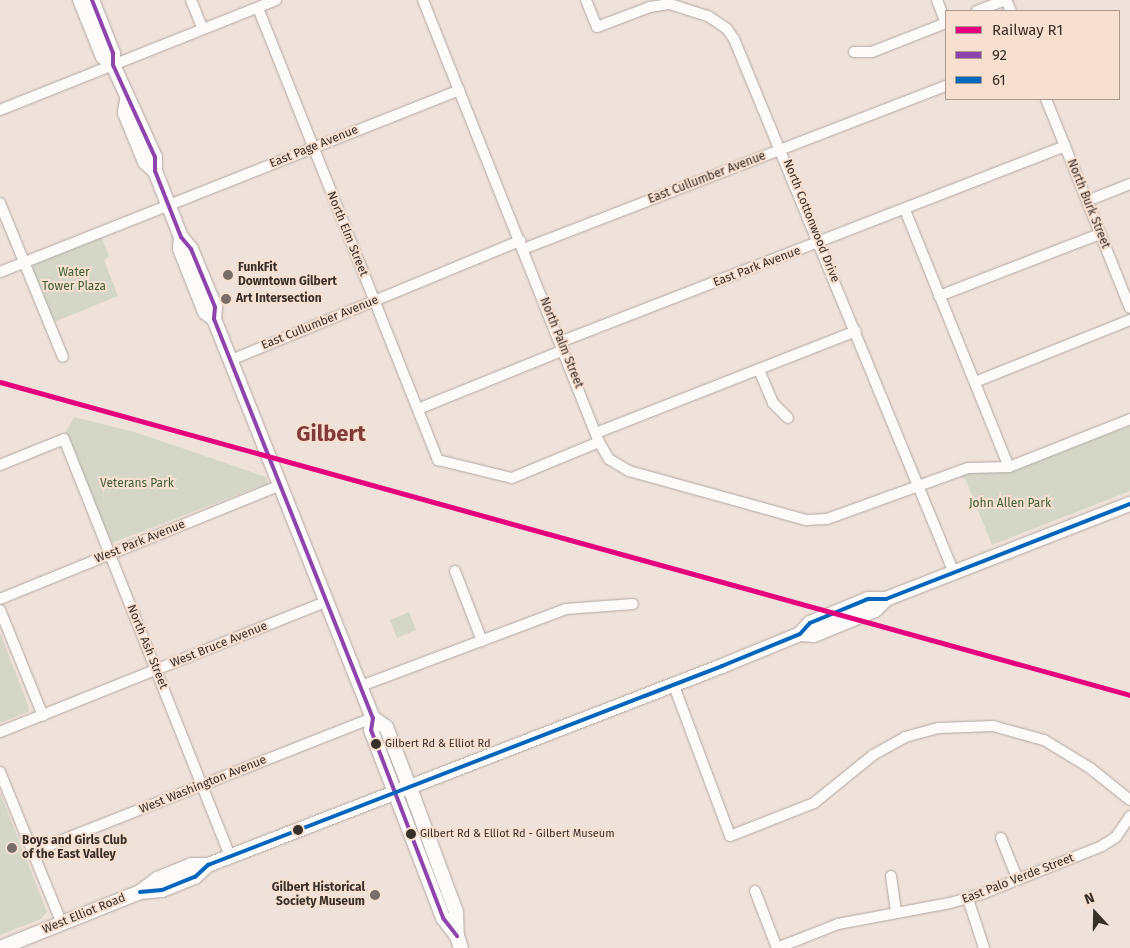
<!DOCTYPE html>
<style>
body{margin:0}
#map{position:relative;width:1130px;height:948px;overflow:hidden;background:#efe2da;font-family:"Fira Sans",sans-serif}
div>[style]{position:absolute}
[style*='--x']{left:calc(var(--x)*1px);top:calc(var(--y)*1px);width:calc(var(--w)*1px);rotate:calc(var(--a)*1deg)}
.green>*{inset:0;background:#d4d7c8}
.roads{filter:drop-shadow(0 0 1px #b1a7a1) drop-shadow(0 0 1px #b1a7a1)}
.minor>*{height:10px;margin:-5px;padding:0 5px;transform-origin:5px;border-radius:5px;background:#fdfbf9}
.major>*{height:14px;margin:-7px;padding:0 7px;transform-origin:7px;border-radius:7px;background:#fdfbf9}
.bus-1>*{height:4px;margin:-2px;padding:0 2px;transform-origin:2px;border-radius:2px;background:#8e44ad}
.bus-2>*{height:4px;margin:-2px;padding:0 2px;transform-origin:2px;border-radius:2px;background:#0065bd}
.rail-1>*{height:5px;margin:-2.5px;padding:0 2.5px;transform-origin:2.5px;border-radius:2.5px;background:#e5007d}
.dots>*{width:14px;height:14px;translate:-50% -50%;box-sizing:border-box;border:2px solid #f8e0d1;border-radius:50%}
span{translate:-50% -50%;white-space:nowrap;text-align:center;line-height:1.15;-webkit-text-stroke:4px #f8e0d1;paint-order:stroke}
.bus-label{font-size:11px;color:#382f29}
.left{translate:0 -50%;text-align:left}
.street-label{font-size:12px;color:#382f29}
.poi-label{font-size:12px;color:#382f29;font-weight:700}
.right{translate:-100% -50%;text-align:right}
.park-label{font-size:12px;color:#3d6135}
.town-label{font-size:22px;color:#833b3a;font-weight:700}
.legend{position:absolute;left:945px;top:10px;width:175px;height:90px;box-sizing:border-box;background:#f8e0d1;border:1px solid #ab998e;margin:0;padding:6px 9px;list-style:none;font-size:15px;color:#382f29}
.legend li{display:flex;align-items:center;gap:10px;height:25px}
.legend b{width:25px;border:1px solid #ab998e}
.north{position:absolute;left:1070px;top:888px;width:50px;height:50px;-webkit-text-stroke:4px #f8e0d1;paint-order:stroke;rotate:339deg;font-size:14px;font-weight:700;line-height:20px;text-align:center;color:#382f29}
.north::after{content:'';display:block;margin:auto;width:18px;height:22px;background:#382f29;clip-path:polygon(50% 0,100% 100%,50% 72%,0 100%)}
</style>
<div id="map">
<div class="green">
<i style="clip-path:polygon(101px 236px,109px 256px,104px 260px,118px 296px,54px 322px,33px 271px,34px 264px)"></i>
<i style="clip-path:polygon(74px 417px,138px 433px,266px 477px,268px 483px,261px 491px,258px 487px,112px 543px,64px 435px)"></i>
<i style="clip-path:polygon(1130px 426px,1130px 491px,992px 545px,965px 478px,962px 479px,960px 473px,1017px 469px)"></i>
<i style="clip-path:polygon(409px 612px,416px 630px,397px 638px,390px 620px)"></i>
<i style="clip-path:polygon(0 633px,29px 707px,28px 712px,0 723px)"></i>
<i style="clip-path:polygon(0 792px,47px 912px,41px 919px,0 935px)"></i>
</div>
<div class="roads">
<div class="minor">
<i style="--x:191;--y:0;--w:31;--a:68"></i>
<i style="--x:423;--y:0;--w:476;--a:68.3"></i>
<i style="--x:599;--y:442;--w:20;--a:60"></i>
<i style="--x:609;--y:459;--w:23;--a:31"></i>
<i style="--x:629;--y:471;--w:184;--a:15.5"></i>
<i style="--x:806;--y:520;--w:21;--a:-3"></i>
<i style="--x:827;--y:519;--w:150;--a:-19.9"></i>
<i style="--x:968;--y:468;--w:41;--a:-1.4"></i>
<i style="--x:1009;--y:467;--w:130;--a:-21.6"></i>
<i style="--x:586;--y:0;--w:29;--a:68"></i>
<i style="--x:597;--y:27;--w:57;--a:-20.7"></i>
<i style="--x:650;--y:7;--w:20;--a:-9"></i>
<i style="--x:670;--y:4;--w:40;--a:18"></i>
<i style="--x:708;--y:16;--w:23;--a:34"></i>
<i style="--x:727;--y:29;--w:12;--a:55"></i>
<i style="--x:734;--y:39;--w:578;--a:67.61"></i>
<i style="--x:937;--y:0;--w:25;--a:69"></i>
<i style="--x:1006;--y:0;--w:12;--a:66"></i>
<i style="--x:258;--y:8;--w:487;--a:68.3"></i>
<i style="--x:438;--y:460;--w:76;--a:13.7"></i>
<i style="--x:512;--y:478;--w:94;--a:-22.5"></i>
<i style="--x:977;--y:11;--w:31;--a:-21"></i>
<i style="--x:854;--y:52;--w:18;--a:0"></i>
<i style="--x:872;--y:52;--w:79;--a:-21.4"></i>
<i style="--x:1046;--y:99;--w:225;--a:68.1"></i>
<i style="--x:0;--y:110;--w:297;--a:-21.7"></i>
<i style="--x:1087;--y:201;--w:46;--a:-21.6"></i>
<i style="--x:0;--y:203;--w:166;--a:67.8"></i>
<i style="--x:905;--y:210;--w:277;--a:68"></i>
<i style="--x:523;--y:249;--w:453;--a:-21.1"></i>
<i style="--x:0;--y:272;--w:494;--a:-21.6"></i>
<i style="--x:939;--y:296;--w:173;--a:-21.1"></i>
<i style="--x:560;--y:342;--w:542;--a:-21.21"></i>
<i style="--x:231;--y:360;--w:313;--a:-22.4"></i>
<i style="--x:759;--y:370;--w:36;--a:67"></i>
<i style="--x:773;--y:403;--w:21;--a:45"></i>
<i style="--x:975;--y:382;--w:167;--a:-21.8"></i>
<i style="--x:418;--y:409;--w:157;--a:-22"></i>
<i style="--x:596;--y:433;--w:279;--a:-21.4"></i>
<i style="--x:0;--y:465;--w:69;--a:-22.1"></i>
<i style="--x:64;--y:439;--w:449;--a:68.3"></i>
<i style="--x:455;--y:571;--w:75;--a:68.9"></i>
<i style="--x:0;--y:599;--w:303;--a:-22.1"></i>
<i style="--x:0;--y:610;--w:114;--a:67.9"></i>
<i style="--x:361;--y:686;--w:219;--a:-20.6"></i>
<i style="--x:566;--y:609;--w:67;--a:-4.3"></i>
<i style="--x:674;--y:686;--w:160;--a:69.5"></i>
<i style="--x:730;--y:836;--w:90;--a:-21.4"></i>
<i style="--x:814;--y:803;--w:76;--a:-39.1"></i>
<i style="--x:873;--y:755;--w:37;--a:-29"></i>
<i style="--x:905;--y:737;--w:35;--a:-15"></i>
<i style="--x:939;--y:728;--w:54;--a:-2.1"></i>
<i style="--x:993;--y:726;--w:53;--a:15.4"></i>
<i style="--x:1044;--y:740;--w:54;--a:31.3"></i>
<i style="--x:1090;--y:768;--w:51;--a:38.7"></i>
<i style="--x:0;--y:732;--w:352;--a:-21.8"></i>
<i style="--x:0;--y:772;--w:164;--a:67.8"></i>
<i style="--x:1001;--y:838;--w:45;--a:68"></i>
<i style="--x:32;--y:852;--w:366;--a:-21.5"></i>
<i style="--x:891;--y:876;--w:37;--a:82"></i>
<i style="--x:755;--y:891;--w:61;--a:68.9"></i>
<i style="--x:968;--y:899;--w:52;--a:71.9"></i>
<i style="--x:777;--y:948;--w:66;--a:-21.5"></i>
<i style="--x:838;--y:924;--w:114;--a:-10.6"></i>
<i style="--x:950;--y:903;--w:35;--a:-16"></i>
<i style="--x:984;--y:893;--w:127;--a:-21.7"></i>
<i style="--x:1102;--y:846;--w:17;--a:-33"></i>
<i style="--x:1116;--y:837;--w:25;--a:-56"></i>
</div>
<div class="major">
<i style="--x:80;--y:0;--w:61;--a:68"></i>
<i style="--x:103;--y:57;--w:13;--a:39"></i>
<i style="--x:92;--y:0;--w:57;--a:68.4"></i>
<i style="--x:113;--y:53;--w:12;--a:90"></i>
<i style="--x:113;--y:65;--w:101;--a:65.5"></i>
<i style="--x:155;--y:157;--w:14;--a:90"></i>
<i style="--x:155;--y:171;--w:71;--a:68.5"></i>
<i style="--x:181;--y:237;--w:16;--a:50"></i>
<i style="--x:191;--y:249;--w:63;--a:67.5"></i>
<i style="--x:215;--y:307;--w:12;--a:95"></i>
<i style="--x:214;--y:319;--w:430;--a:68.3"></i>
<i style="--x:373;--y:718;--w:12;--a:99"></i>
<i style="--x:371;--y:730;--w:201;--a:69"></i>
<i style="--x:443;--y:918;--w:23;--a:52"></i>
<i style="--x:127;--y:100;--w:13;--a:99"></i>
<i style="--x:125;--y:113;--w:53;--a:67.8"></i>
<i style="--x:145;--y:162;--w:13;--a:42"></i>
<i style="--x:181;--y:237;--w:12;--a:95"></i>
<i style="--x:180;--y:249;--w:68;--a:68.4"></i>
<i style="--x:205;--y:312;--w:11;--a:38"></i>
<i style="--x:800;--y:634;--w:14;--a:4"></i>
<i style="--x:814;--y:635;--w:66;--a:-22.3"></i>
<i style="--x:875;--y:610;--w:16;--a:-45"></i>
<i style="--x:373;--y:718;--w:16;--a:35"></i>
<i style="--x:386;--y:727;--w:77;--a:68.7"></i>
<i style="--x:414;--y:799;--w:121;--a:69.6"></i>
<i style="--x:456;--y:912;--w:24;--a:88"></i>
<i style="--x:457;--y:936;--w:13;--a:72"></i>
<i style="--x:140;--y:892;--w:22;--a:-5"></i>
<i style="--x:162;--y:890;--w:35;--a:-22"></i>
<i style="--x:195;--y:877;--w:18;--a:-43"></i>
<i style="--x:208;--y:865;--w:551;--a:-21.16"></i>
<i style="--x:722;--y:666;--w:84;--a:-22.3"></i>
<i style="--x:800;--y:634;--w:15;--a:-48"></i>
<i style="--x:810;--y:623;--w:63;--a:-22.5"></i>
<i style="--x:868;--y:599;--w:18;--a:0"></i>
<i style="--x:886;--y:599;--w:262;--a:-21.3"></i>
<i style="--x:0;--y:948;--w:151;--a:-21.8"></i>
<i style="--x:140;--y:892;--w:21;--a:-37"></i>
<i style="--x:157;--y:879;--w:37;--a:-22"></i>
<i style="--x:191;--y:865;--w:17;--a:0"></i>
</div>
</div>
<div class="bus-1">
<i style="--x:92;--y:0;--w:57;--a:68.4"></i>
<i style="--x:113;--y:53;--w:12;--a:90"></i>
<i style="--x:113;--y:65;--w:101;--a:65.5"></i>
<i style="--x:155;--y:157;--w:14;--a:90"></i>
<i style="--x:155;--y:171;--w:71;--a:68.5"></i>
<i style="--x:181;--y:237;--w:16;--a:50"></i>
<i style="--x:191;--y:249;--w:63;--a:67.5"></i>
<i style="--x:215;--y:307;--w:12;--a:95"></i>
<i style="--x:214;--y:319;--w:430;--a:68.3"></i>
<i style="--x:373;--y:718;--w:12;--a:99"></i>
<i style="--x:371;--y:730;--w:201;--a:69"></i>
<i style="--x:443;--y:918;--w:23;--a:52"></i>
</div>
<div class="bus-2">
<i style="--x:140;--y:892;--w:22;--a:-5"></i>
<i style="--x:162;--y:890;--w:35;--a:-22"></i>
<i style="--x:195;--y:877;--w:18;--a:-43"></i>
<i style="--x:208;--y:865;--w:551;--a:-21.16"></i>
<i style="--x:722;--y:666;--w:84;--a:-22.3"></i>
<i style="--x:800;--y:634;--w:15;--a:-48"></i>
<i style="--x:810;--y:623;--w:63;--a:-22.5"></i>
<i style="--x:868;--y:599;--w:18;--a:0"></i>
<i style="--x:886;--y:599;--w:262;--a:-21.3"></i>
</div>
<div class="rail-1">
<i style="--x:0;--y:382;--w:1173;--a:15.48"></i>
</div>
<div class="dots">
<i style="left:228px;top:275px;background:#786e67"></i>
<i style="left:226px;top:299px;background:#786e67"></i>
<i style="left:376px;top:744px;background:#382f29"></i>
<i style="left:298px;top:830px;background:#382f29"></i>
<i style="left:411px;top:834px;background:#382f29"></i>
<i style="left:12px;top:848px;background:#786e67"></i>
<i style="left:375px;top:895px;background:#786e67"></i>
</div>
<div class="bus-label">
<span class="left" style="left:385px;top:744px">Gilbert Rd &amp; Elliot Rd</span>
<span class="left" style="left:420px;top:834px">Gilbert Rd &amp; Elliot Rd - Gilbert Museum</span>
</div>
<div class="street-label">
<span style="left:314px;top:147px;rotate:-22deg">East Page Avenue</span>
<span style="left:707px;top:178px;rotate:-21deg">East Cullumber Avenue</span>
<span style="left:1088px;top:204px;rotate:68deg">North Burk Street</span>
<span style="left:811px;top:221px;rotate:68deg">North Cottonwood Drive</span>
<span style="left:347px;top:234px;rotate:68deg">North Elm Street</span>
<span style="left:757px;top:267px;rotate:-21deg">East Park Avenue</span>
<span style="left:320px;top:323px;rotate:-22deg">East Cullumber Avenue</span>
<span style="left:561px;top:343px;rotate:68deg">North Palm Street</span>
<span style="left:140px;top:542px;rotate:-22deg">West Park Avenue</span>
<span style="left:219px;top:645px;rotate:-22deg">West Bruce Avenue</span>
<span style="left:147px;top:647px;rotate:68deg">North Ash Street</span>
<span style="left:203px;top:785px;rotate:-22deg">West Washington Avenue</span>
<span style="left:1018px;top:879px;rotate:-21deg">East Palo Verde Street</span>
<span style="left:84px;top:914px;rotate:-22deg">West Elliot Road</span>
</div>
<div class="poi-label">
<span class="left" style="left:238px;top:275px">FunkFit<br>Downtown Gilbert</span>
<span class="left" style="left:236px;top:299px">Art Intersection</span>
<span class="left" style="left:22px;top:848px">Boys and Girls Club<br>of the East Valley</span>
<span class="right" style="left:365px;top:895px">Gilbert Historical<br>Society Museum</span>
</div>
<div class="park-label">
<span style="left:74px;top:280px">Water<br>Tower Plaza</span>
<span style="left:137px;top:484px">Veterans Park</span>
<span style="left:1010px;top:504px">John Allen Park</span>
</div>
<div class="town-label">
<span style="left:331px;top:434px">Gilbert</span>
</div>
<ul class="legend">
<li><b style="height:6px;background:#e5007d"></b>Railway R1</li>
<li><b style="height:6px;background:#8e44ad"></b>92</li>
<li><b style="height:6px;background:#0065bd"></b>61</li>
</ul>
<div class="north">N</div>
</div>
